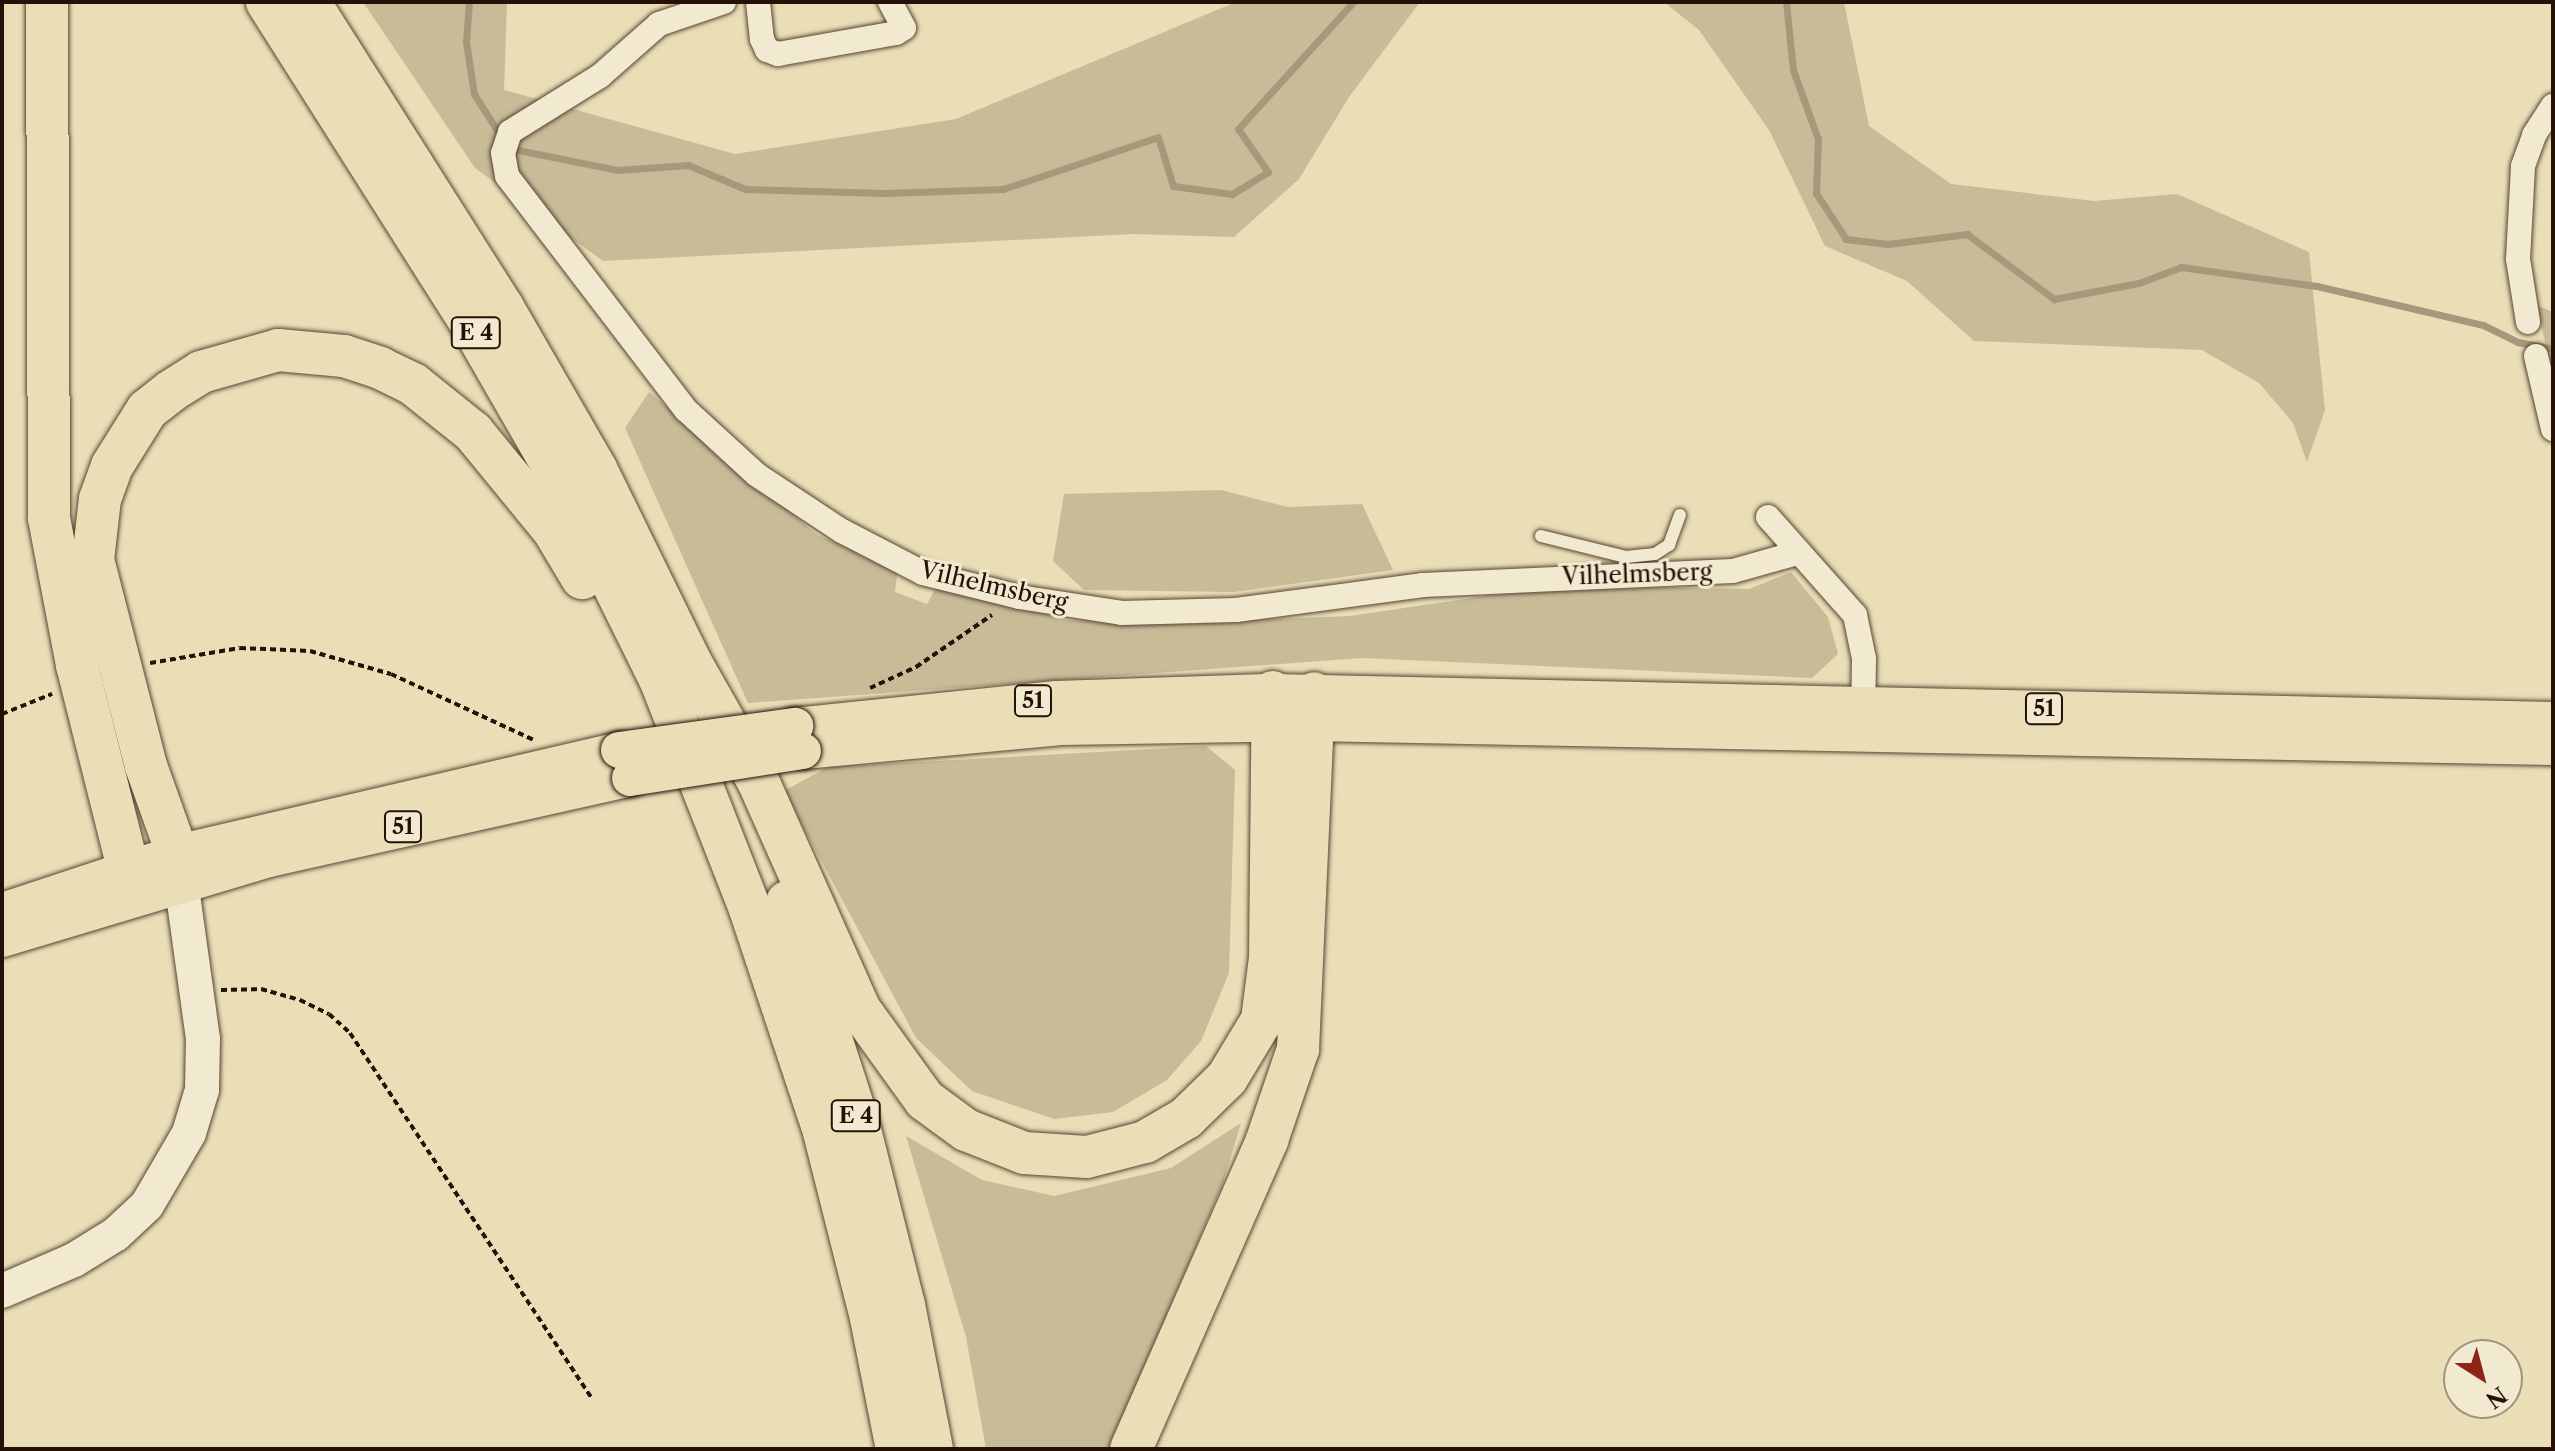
<!DOCTYPE html>
<style>
body{margin:0}
#map{position:relative;width:2555px;height:1451px;overflow:hidden;background:#e9deb6;font-family:"Libre Caslon Text",serif}
div>[style]{position:absolute}
[style*='--x']{left:calc(var(--x)*1px);top:calc(var(--y)*1px);width:calc(var(--w)*1px);rotate:calc(var(--a)*1deg)}
.green>*{inset:0;background:#c8bb98}
.stream>*{height:7px;margin:-3.5px;padding:0 3.5px;transform-origin:3.5px;border-radius:3.5px;background:#a7987b}
.path>*{height:4px;margin-top:-2px;transform-origin:0;background:repeating-linear-gradient(90deg,#271008 0 6px,transparent 0 10px)}
.roads{filter:drop-shadow(0 0 2px #584434) drop-shadow(0 0 2px #584434)}
.lane>*{height:12px;margin:-6px;padding:0 6px;transform-origin:6px;border-radius:6px;background:#f1ead0}
.street>*{height:24px;margin:-12px;padding:0 12px;transform-origin:12px;border-radius:12px;background:#f1ead0}
.secondary>*{height:34px;margin:-17px;padding:0 17px;transform-origin:17px;border-radius:17px;background:#f1ead0}
.primary>*{height:36px;margin:-18px;padding:0 18px;transform-origin:18px;border-radius:18px;background:#e9deb6}
.highway>*{height:42px;margin:-21px;padding:0 21px;transform-origin:21px;border-radius:21px;background:#e9deb6}
.bridges{filter:drop-shadow(0 0 2px #271008) drop-shadow(0 0 2px #271008)}
.primary-bridge>*{height:36px;margin:-18px;padding:0 18px;transform-origin:18px;border-radius:18px;background:#e9deb6}
span{translate:-50% -50%;white-space:nowrap;text-align:center;line-height:1.15;-webkit-text-stroke:6px #f1ead0;paint-order:stroke}
.shield-label span{padding:2px 6px;background:#f1ead0;border:2px solid;border-radius:6px;-webkit-text-stroke-width:0}
.shield-label{font-size:22px;color:#271008;font-weight:700}
.street-label{font-size:24px;color:#271008}
.frame{position:absolute;inset:0;border:4px solid #271008;pointer-events:none}
.north{position:absolute;left:2443px;top:1339px;width:80px;height:80px;box-sizing:border-box;background:#f1ead0;border:2px solid #a09380;border-radius:50%;rotate:144deg;font-size:22px;font-weight:700;line-height:32px;text-align:center;color:#271008}
.north::after{content:'';display:block;margin:auto;width:28px;height:36px;background:#8f2418;clip-path:polygon(50% 0,100% 100%,50% 72%,0 100%)}
</style>
<div id="map">
<div class="green">
<i style="clip-path:polygon(363px 2px,507px 2px,504px 90px,735px 154px,956px 119px,1236px 2px,1420px 2px,1349px 97px,1299px 179px,1234px 237px,1133px 234px,603px 261px,475px 168px)"></i>
<i style="clip-path:polygon(1664px 2px,1844px 2px,1869px 126px,1951px 184px,2094px 201px,2177px 194px,2309px 252px,2325px 410px,2307px 462px,2293px 423px,2259px 383px,2202px 350px,1974px 341px,1907px 281px,1825px 246px,1769px 130px,1699px 30px)"></i>
<i style="clip-path:polygon(2538px 306px,2553px 312px,2553px 386px)"></i>
<i style="clip-path:polygon(649px 392px,817px 535px,898px 568px,895px 592px,927px 604px,939px 582px,1064px 620px,1182px 623px,1350px 616px,1554px 586px,1749px 589px,1791px 572px,1828px 617px,1838px 654px,1812px 678px,1362px 658px,748px 703px,625px 428px)"></i>
<i style="clip-path:polygon(1221px 490px,1288px 507px,1362px 504px,1393px 570px,1234px 592px,1084px 590px,1053px 561px,1064px 494px)"></i>
<i style="clip-path:polygon(1206px 746px,1235px 770px,1229px 973px,1201px 1041px,1167px 1080px,1113px 1112px,1054px 1119px,972px 1091px,916px 1038px,784px 791px,828px 767px)"></i>
<i style="clip-path:polygon(1241px 1123px,1223px 1183px,1110px 1449px,986px 1449px,966px 1337px,906px 1136px,982px 1180px,1054px 1196px,1171px 1168px)"></i>
</div>
<div class="stream">
<i style="--x:469;--y:2;--w:40;--a:94.3"></i>
<i style="--x:466;--y:42;--w:53;--a:81.3"></i>
<i style="--x:474;--y:94;--w:52;--a:57.5"></i>
<i style="--x:1786;--y:2;--w:68;--a:84.1"></i>
<i style="--x:1793;--y:70;--w:73;--a:70.1"></i>
<i style="--x:1818;--y:139;--w:54;--a:92.1"></i>
<i style="--x:1816;--y:193;--w:55;--a:56.9"></i>
<i style="--x:1846;--y:239;--w:42;--a:6.8"></i>
<i style="--x:1888;--y:244;--w:80;--a:-7.2"></i>
<i style="--x:1967;--y:234;--w:109;--a:36.8"></i>
<i style="--x:2054;--y:299;--w:86;--a:-10.7"></i>
<i style="--x:2139;--y:283;--w:45;--a:-20.9"></i>
<i style="--x:2181;--y:267;--w:137;--a:8"></i>
<i style="--x:2317;--y:286;--w:171;--a:13.2"></i>
<i style="--x:2483;--y:325;--w:39;--a:26"></i>
<i style="--x:2518;--y:342;--w:36;--a:11"></i>
<i style="--x:508;--y:148;--w:111;--a:11.4"></i>
<i style="--x:617;--y:170;--w:71;--a:-4"></i>
<i style="--x:688;--y:165;--w:62;--a:22.8"></i>
<i style="--x:745;--y:189;--w:140;--a:1.6"></i>
<i style="--x:885;--y:193;--w:118;--a:-1.9"></i>
<i style="--x:1003;--y:189;--w:163;--a:-18.5"></i>
<i style="--x:1158;--y:137;--w:51;--a:73"></i>
<i style="--x:1173;--y:186;--w:60;--a:7.7"></i>
<i style="--x:1232;--y:194;--w:42;--a:-31.4"></i>
<i style="--x:1268;--y:172;--w:52;--a:-124.9"></i>
<i style="--x:1238;--y:129;--w:171;--a:-47.8"></i>
</div>
<div class="path">
<i style="--x:150;--y:663;--w:91;--a:-9.5"></i>
<i style="--x:240;--y:648;--w:70;--a:2.5"></i>
<i style="--x:310;--y:651;--w:84;--a:15.9"></i>
<i style="--x:391;--y:674;--w:157;--a:24.8"></i>
<i style="--x:870;--y:688;--w:51;--a:-24.5"></i>
<i style="--x:916;--y:667;--w:92;--a:-34.4"></i>
<i style="--x:2;--y:714;--w:54;--a:-21.8"></i>
<i style="--x:221;--y:990;--w:40;--a:-1.4"></i>
<i style="--x:261;--y:989;--w:41;--a:15.8"></i>
<i style="--x:300;--y:1000;--w:32;--a:26"></i>
<i style="--x:329;--y:1014;--w:28;--a:42"></i>
<i style="--x:350;--y:1033;--w:437;--a:56.5"></i>
</div>
<div class="roads">
<div class="lane">
<i style="--x:1541;--y:536;--w:88;--a:13.9"></i>
<i style="--x:1626;--y:557;--w:29;--a:-6"></i>
<i style="--x:1655;--y:554;--w:17;--a:-33"></i>
<i style="--x:1669;--y:545;--w:32;--a:-70"></i>
</div>
<div class="street">
<i style="--x:724;--y:2;--w:69;--a:161.3"></i>
<i style="--x:659;--y:24;--w:79;--a:138.6"></i>
<i style="--x:600;--y:76;--w:106;--a:148.1"></i>
<i style="--x:510;--y:132;--w:22;--a:108"></i>
<i style="--x:503;--y:153;--w:23;--a:80"></i>
<i style="--x:507;--y:176;--w:295;--a:52.6"></i>
<i style="--x:686;--y:410;--w:96;--a:42.5"></i>
<i style="--x:757;--y:475;--w:102;--a:33.4"></i>
<i style="--x:842;--y:531;--w:91;--a:27.4"></i>
<i style="--x:923;--y:573;--w:99;--a:14"></i>
<i style="--x:1019;--y:597;--w:104;--a:8.8"></i>
<i style="--x:1122;--y:613;--w:114;--a:-1.5"></i>
<i style="--x:1236;--y:610;--w:189;--a:-7.6"></i>
<i style="--x:1423;--y:585;--w:310;--a:-2.6"></i>
<i style="--x:1733;--y:571;--w:66;--a:-15.7"></i>
<i style="--x:758;--y:2;--w:37;--a:84"></i>
<i style="--x:762;--y:39;--w:12;--a:66"></i>
<i style="--x:767;--y:50;--w:12;--a:20"></i>
<i style="--x:778;--y:54;--w:120;--a:-10.1"></i>
<i style="--x:896;--y:33;--w:9;--a:-32"></i>
<i style="--x:904;--y:28;--w:30;--a:-118"></i>
<i style="--x:2528;--y:322;--w:64;--a:-99"></i>
<i style="--x:2518;--y:259;--w:93;--a:-86.9"></i>
<i style="--x:2523;--y:166;--w:33;--a:-70"></i>
<i style="--x:2534;--y:135;--w:35;--a:-57"></i>
<i style="--x:2536;--y:356;--w:75;--a:76.9"></i>
<i style="--x:1768;--y:517;--w:131;--a:48.4"></i>
<i style="--x:1855;--y:615;--w:45;--a:78.4"></i>
<i style="--x:1864;--y:659;--w:58;--a:91"></i>
</div>
<div class="secondary">
<i style="--x:2;--y:1291;--w:78;--a:-23.3"></i>
<i style="--x:74;--y:1260;--w:49;--a:-31.8"></i>
<i style="--x:116;--y:1234;--w:42;--a:-43.1"></i>
<i style="--x:147;--y:1205;--w:83;--a:-59.7"></i>
<i style="--x:189;--y:1133;--w:45;--a:-73.2"></i>
<i style="--x:202;--y:1090;--w:51;--a:-88.9"></i>
<i style="--x:203;--y:1039;--w:182;--a:-97.9"></i>
</div>
<div class="primary">
<i style="--x:795;--y:726;--w:263;--a:-5.9"></i>
<i style="--x:1057;--y:699;--w:216;--a:-1.9"></i>
<i style="--x:1273;--y:692;--w:1280;--a:1.25"></i>
<i style="--x:803;--y:751;--w:259;--a:-5.3"></i>
<i style="--x:1061;--y:727;--w:251;--a:-0.9"></i>
<i style="--x:1312;--y:723;--w:1241;--a:1.11"></i>
<i style="--x:2;--y:911;--w:184;--a:-18.3"></i>
<i style="--x:177;--y:853;--w:454;--a:-13.1"></i>
<i style="--x:2;--y:939;--w:279;--a:-16.7"></i>
<i style="--x:269;--y:859;--w:370;--a:-12.6"></i>
</div>
<div class="highway">
<i style="--x:47;--y:2;--w:516;--a:89.78"></i>
<i style="--x:49;--y:518;--w:150;--a:79.2"></i>
<i style="--x:77;--y:665;--w:209;--a:75.9"></i>
<i style="--x:267;--y:2;--w:381;--a:57.6"></i>
<i style="--x:471;--y:324;--w:190;--a:60.1"></i>
<i style="--x:566;--y:489;--w:212;--a:63.7"></i>
<i style="--x:660;--y:679;--w:247;--a:68.6"></i>
<i style="--x:750;--y:909;--w:235;--a:71.6"></i>
<i style="--x:824;--y:1132;--w:192;--a:75.8"></i>
<i style="--x:871;--y:1318;--w:134;--a:78.8"></i>
<i style="--x:309;--y:2;--w:362;--a:57.6"></i>
<i style="--x:503;--y:308;--w:186;--a:60"></i>
<i style="--x:596;--y:469;--w:216;--a:63.9"></i>
<i style="--x:691;--y:663;--w:136;--a:60.4"></i>
<i style="--x:758;--y:781;--w:251;--a:66"></i>
<i style="--x:860;--y:1010;--w:111;--a:54.2"></i>
<i style="--x:925;--y:1100;--w:51;--a:36.2"></i>
<i style="--x:966;--y:1130;--w:62;--a:21.6"></i>
<i style="--x:1024;--y:1153;--w:63;--a:3.6"></i>
<i style="--x:1087;--y:1157;--w:60;--a:-14.5"></i>
<i style="--x:1145;--y:1142;--w:48;--a:-30.3"></i>
<i style="--x:1186;--y:1118;--w:57;--a:-44.3"></i>
<i style="--x:1227;--y:1078;--w:68;--a:-58.9"></i>
<i style="--x:1262;--y:1020;--w:63;--a:-82.6"></i>
<i style="--x:1270;--y:958;--w:266;--a:-89.4"></i>
<i style="--x:177;--y:853;--w:92;--a:-109.6"></i>
<i style="--x:146;--y:766;--w:213;--a:-104.4"></i>
<i style="--x:93;--y:560;--w:61;--a:-83.5"></i>
<i style="--x:100;--y:499;--w:35;--a:-70"></i>
<i style="--x:112;--y:466;--w:66;--a:-58"></i>
<i style="--x:147;--y:410;--w:31;--a:-38"></i>
<i style="--x:171;--y:391;--w:36;--a:-32"></i>
<i style="--x:201;--y:372;--w:80;--a:-15.9"></i>
<i style="--x:278;--y:350;--w:66;--a:5.2"></i>
<i style="--x:344;--y:356;--w:38;--a:18"></i>
<i style="--x:380;--y:368;--w:37;--a:26"></i>
<i style="--x:413;--y:384;--w:77;--a:38.7"></i>
<i style="--x:473;--y:432;--w:128;--a:50.7"></i>
<i style="--x:554;--y:531;--w:55;--a:59.2"></i>
<i style="--x:787;--y:902;--w:231;--a:72.1"></i>
<i style="--x:858;--y:1122;--w:189;--a:75.9"></i>
<i style="--x:904;--y:1305;--w:147;--a:79"></i>
<i style="--x:1131;--y:1449;--w:338;--a:-66.2"></i>
<i style="--x:1267;--y:1140;--w:96;--a:-71.2"></i>
<i style="--x:1298;--y:1049;--w:356;--a:-87.4"></i>
</div>
</div>
<div class="bridges">
<div class="primary-bridge">
<i style="--x:619;--y:750;--w:178;--a:-7.8"></i>
<i style="--x:630;--y:778;--w:175;--a:-8.9"></i>
</div>
</div>
<div class="shield-label">
<span style="left:476px;top:333px">E 4</span>
<span style="left:1033px;top:701px">51</span>
<span style="left:2044px;top:709px">51</span>
<span style="left:403px;top:827px">51</span>
<span style="left:856px;top:1116px">E 4</span>
</div>
<div class="street-label">
<span style="left:1637px;top:574px;rotate:-2deg">Vilhelmsberg</span>
<span style="left:994px;top:586px;rotate:13deg">Vilhelmsberg</span>
</div>
<div class="frame"></div>
<div class="north">N</div>
</div>
